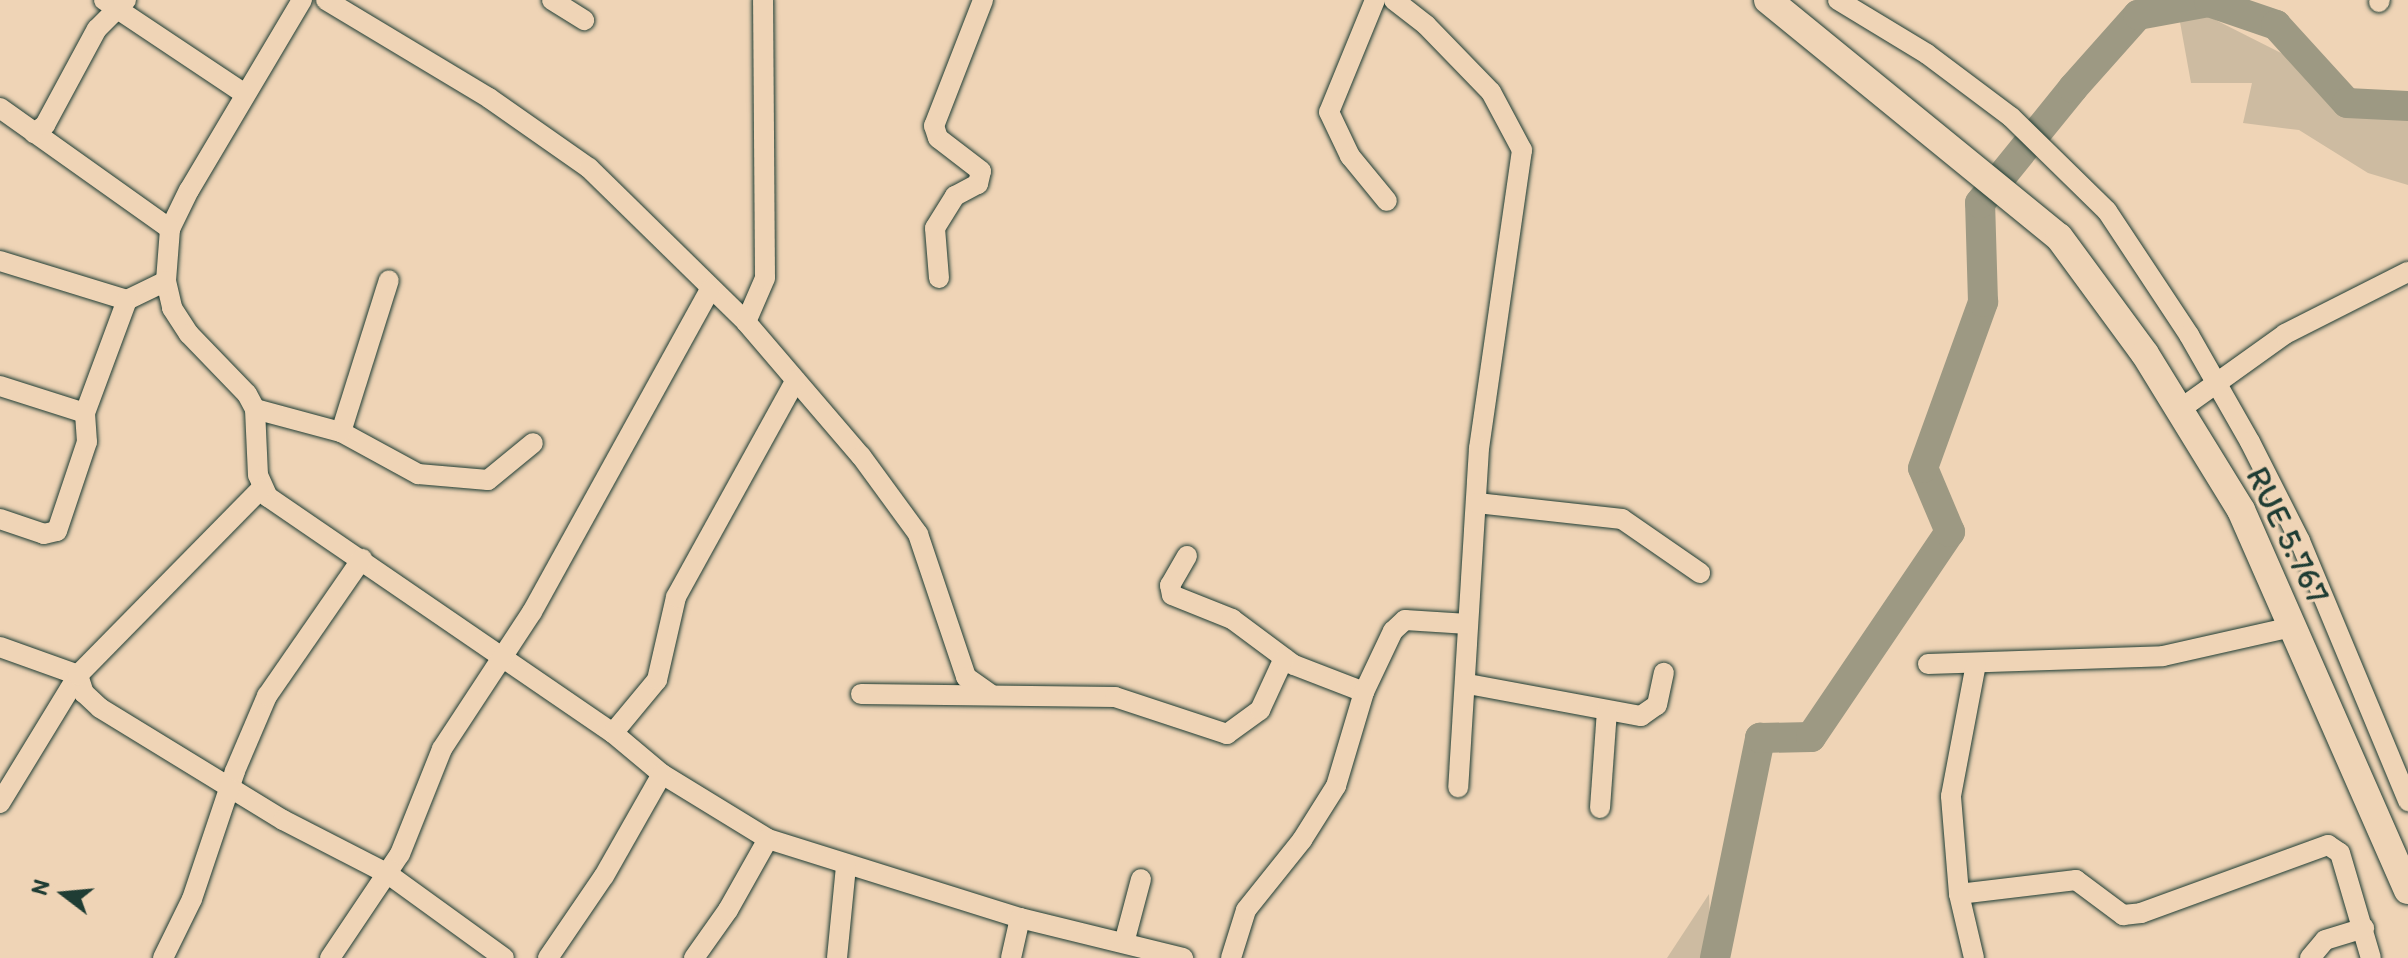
<!DOCTYPE html>
<style>
body{margin:0}
#map{position:relative;width:2408px;height:958px;overflow:hidden;background:#efd4b6;font-family:Itim,sans-serif}
div>[style]{position:absolute}
[style*='--x']{left:calc(var(--x)*1px);top:calc(var(--y)*1px);width:calc(var(--w)*1px);rotate:calc(var(--a)*1deg)}
.green>*{inset:0;background:#cdbba1}
.river>*{height:30px;margin:-15px;padding:0 15px;transform-origin:15px;border-radius:15px;background:#9d9983}
.roads{filter:drop-shadow(0 0 2px #1f3d34) drop-shadow(0 0 2px #1f3d34)}
.minor>*{height:20px;margin:-10px;padding:0 10px;transform-origin:10px;border-radius:10px;background:#efd4b6}
.highway>*{height:28px;margin:-14px;padding:0 14px;transform-origin:14px;border-radius:14px;background:#efd4b6}
span{translate:-50% -50%;white-space:nowrap;text-align:center;line-height:1.15;-webkit-text-stroke:6px #efd4b6;paint-order:stroke}
.street-label{font-size:34px;color:#1f3d34}
.north{position:absolute;left:24px;top:854px;width:80px;height:80px;-webkit-text-stroke:6px #efd4b6;paint-order:stroke;rotate:286deg;font-size:22px;font-weight:700;line-height:32px;text-align:center;color:#1f3d34}
.north::after{content:'';display:block;margin:auto;width:28px;height:36px;background:#1f3d34;clip-path:polygon(50% 0,100% 100%,50% 72%,0 100%)}
</style>
<div id="map">
<div class="green">
<i style="clip-path:polygon(2176px 0,2398px 112px,2408px 111px,2408px 185px,2368px 173px,2299px 130px,2243px 123px,2252px 83px,2191px 83px)"></i>
<i style="clip-path:polygon(1709px 894px,1711px 958px,1667px 958px)"></i>
</div>
<div class="river">
<i style="--x:1715;--y:958;--w:225;--a:-78.4"></i>
<i style="--x:1760;--y:738;--w:51;--a:-1.1"></i>
<i style="--x:1811;--y:737;--w:248;--a:-55.9"></i>
<i style="--x:1950;--y:532;--w:69;--a:-112.9"></i>
<i style="--x:1923;--y:468;--w:177;--a:-70.1"></i>
<i style="--x:1983;--y:302;--w:99;--a:-91.7"></i>
<i style="--x:1980;--y:203;--w:148;--a:-51"></i>
<i style="--x:2073;--y:88;--w:98;--a:-48.3"></i>
<i style="--x:2138;--y:15;--w:72;--a:-10.4"></i>
<i style="--x:2209;--y:2;--w:71;--a:18.9"></i>
<i style="--x:2276;--y:25;--w:105;--a:47.7"></i>
<i style="--x:2347;--y:103;--w:61;--a:2.8"></i>
</div>
<div class="roads">
<div class="minor">
<i style="--x:104;--y:0;--w:166;--a:33.7"></i>
<i style="--x:302;--y:0;--w:221;--a:120.7"></i>
<i style="--x:189;--y:190;--w:43;--a:116"></i>
<i style="--x:170;--y:229;--w:52;--a:94.4"></i>
<i style="--x:166;--y:281;--w:28;--a:77"></i>
<i style="--x:172;--y:308;--w:31;--a:57"></i>
<i style="--x:189;--y:334;--w:83;--a:46"></i>
<i style="--x:247;--y:394;--w:17;--a:62"></i>
<i style="--x:255;--y:409;--w:66;--a:87.4"></i>
<i style="--x:258;--y:475;--w:24;--a:66"></i>
<i style="--x:268;--y:497;--w:418;--a:34.4"></i>
<i style="--x:613;--y:733;--w:64;--a:39.9"></i>
<i style="--x:662;--y:774;--w:124;--a:31.5"></i>
<i style="--x:768;--y:839;--w:264;--a:17.4"></i>
<i style="--x:1020;--y:918;--w:168;--a:13.8"></i>
<i style="--x:326;--y:0;--w:190;--a:31"></i>
<i style="--x:489;--y:98;--w:122;--a:35"></i>
<i style="--x:589;--y:168;--w:220;--a:44.4"></i>
<i style="--x:746;--y:322;--w:177;--a:49.4"></i>
<i style="--x:861;--y:456;--w:97;--a:53.8"></i>
<i style="--x:918;--y:534;--w:151;--a:71.4"></i>
<i style="--x:966;--y:677;--w:29;--a:35"></i>
<i style="--x:552;--y:0;--w:38;--a:32"></i>
<i style="--x:1375;--y:0;--w:121;--a:112.3"></i>
<i style="--x:1329;--y:112;--w:49;--a:64.5"></i>
<i style="--x:1350;--y:156;--w:58;--a:50.6"></i>
<i style="--x:1394;--y:0;--w:41;--a:38"></i>
<i style="--x:1426;--y:25;--w:93;--a:45.9"></i>
<i style="--x:1491;--y:92;--w:66;--a:61.9"></i>
<i style="--x:1522;--y:150;--w:301;--a:98.2"></i>
<i style="--x:1479;--y:448;--w:340;--a:93.5"></i>
<i style="--x:1838;--y:0;--w:104;--a:31.2"></i>
<i style="--x:1927;--y:54;--w:105;--a:36.9"></i>
<i style="--x:2011;--y:117;--w:134;--a:44.4"></i>
<i style="--x:2107;--y:211;--w:149;--a:56.5"></i>
<i style="--x:2189;--y:335;--w:123;--a:60.3"></i>
<i style="--x:2250;--y:442;--w:111;--a:63.2"></i>
<i style="--x:2300;--y:541;--w:282;--a:67.4"></i>
<i style="--x:2379;--y:2;--w:2;--a:-63"></i>
<i style="--x:0;--y:108;--w:209;--a:35.4"></i>
<i style="--x:34;--y:133;--w:14;--a:-36"></i>
<i style="--x:45;--y:125;--w:109;--a:-61.6"></i>
<i style="--x:97;--y:29;--w:41;--a:-45"></i>
<i style="--x:0;--y:261;--w:133;--a:17.1"></i>
<i style="--x:127;--y:300;--w:43;--a:-26"></i>
<i style="--x:939;--y:278;--w:50;--a:-94.6"></i>
<i style="--x:935;--y:228;--w:38;--a:-58"></i>
<i style="--x:955;--y:196;--w:26;--a:-28"></i>
<i style="--x:978;--y:184;--w:13;--a:-77"></i>
<i style="--x:981;--y:171;--w:54;--a:-142.5"></i>
<i style="--x:938;--y:138;--w:13;--a:-108"></i>
<i style="--x:934;--y:126;--w:135;--a:-68.7"></i>
<i style="--x:746;--y:322;--w:48;--a:-66.6"></i>
<i style="--x:765;--y:278;--w:278;--a:-90.4"></i>
<i style="--x:0;--y:386;--w:89;--a:17.6"></i>
<i style="--x:85;--y:413;--w:121;--a:-69.6"></i>
<i style="--x:255;--y:409;--w:89;--a:15"></i>
<i style="--x:341;--y:432;--w:88;--a:28.6"></i>
<i style="--x:418;--y:474;--w:70;--a:4.9"></i>
<i style="--x:488;--y:480;--w:58;--a:-39.4"></i>
<i style="--x:2179;--y:410;--w:130;--a:-35.6"></i>
<i style="--x:2285;--y:334;--w:138;--a:-26.8"></i>
<i style="--x:341;--y:432;--w:159;--a:-72.5"></i>
<i style="--x:1477;--y:503;--w:146;--a:6.3"></i>
<i style="--x:1622;--y:519;--w:95;--a:34.7"></i>
<i style="--x:0;--y:519;--w:46;--a:18.8"></i>
<i style="--x:44;--y:534;--w:13;--a:-13"></i>
<i style="--x:57;--y:531;--w:94;--a:-71.4"></i>
<i style="--x:87;--y:442;--w:29;--a:-94"></i>
<i style="--x:1187;--y:556;--w:34;--a:120"></i>
<i style="--x:1170;--y:585;--w:10;--a:79"></i>
<i style="--x:1172;--y:595;--w:65;--a:21.8"></i>
<i style="--x:1232;--y:619;--w:77;--a:36.6"></i>
<i style="--x:1294;--y:665;--w:75;--a:21.1"></i>
<i style="--x:0;--y:647;--w:83;--a:19.7"></i>
<i style="--x:78;--y:675;--w:19;--a:72"></i>
<i style="--x:84;--y:693;--w:22;--a:43"></i>
<i style="--x:100;--y:708;--w:215;--a:31.5"></i>
<i style="--x:283;--y:820;--w:118;--a:27.2"></i>
<i style="--x:388;--y:874;--w:143;--a:35.9"></i>
<i style="--x:1928;--y:664;--w:235;--a:-1.9"></i>
<i style="--x:2163;--y:656;--w:132;--a:-12.7"></i>
<i style="--x:1468;--y:684;--w:176;--a:10.5"></i>
<i style="--x:1641;--y:716;--w:19;--a:-35"></i>
<i style="--x:1657;--y:705;--w:33;--a:-78"></i>
<i style="--x:861;--y:694;--w:254;--a:0.7"></i>
<i style="--x:1115;--y:697;--w:118;--a:18.3"></i>
<i style="--x:1227;--y:734;--w:41;--a:-36"></i>
<i style="--x:1260;--y:710;--w:57;--a:-65.2"></i>
<i style="--x:613;--y:733;--w:69;--a:-50.3"></i>
<i style="--x:657;--y:680;--w:85;--a:-77.1"></i>
<i style="--x:676;--y:597;--w:247;--a:-61.1"></i>
<i style="--x:0;--y:803;--w:150;--a:-58.6"></i>
<i style="--x:78;--y:675;--w:261;--a:-45.5"></i>
<i style="--x:1600;--y:808;--w:97;--a:-85.9"></i>
<i style="--x:1959;--y:894;--w:118;--a:-6.8"></i>
<i style="--x:2076;--y:880;--w:59;--a:36.7"></i>
<i style="--x:2123;--y:915;--w:18;--a:-6"></i>
<i style="--x:2141;--y:913;--w:199;--a:-20"></i>
<i style="--x:2328;--y:845;--w:14;--a:34"></i>
<i style="--x:2340;--y:853;--w:109;--a:73.6"></i>
<i style="--x:1124;--y:943;--w:66;--a:-75.1"></i>
<i style="--x:163;--y:958;--w:66;--a:-63.8"></i>
<i style="--x:192;--y:899;--w:135;--a:-71.4"></i>
<i style="--x:235;--y:771;--w:82;--a:-66.9"></i>
<i style="--x:267;--y:696;--w:167;--a:-55.3"></i>
<i style="--x:330;--y:958;--w:125;--a:-56.1"></i>
<i style="--x:400;--y:854;--w:113;--a:-68.2"></i>
<i style="--x:442;--y:749;--w:164;--a:-56.7"></i>
<i style="--x:532;--y:612;--w:368;--a:-61.1"></i>
<i style="--x:548;--y:958;--w:99;--a:-55.7"></i>
<i style="--x:604;--y:876;--w:117;--a:-60.4"></i>
<i style="--x:694;--y:958;--w:59;--a:-54.7"></i>
<i style="--x:728;--y:910;--w:81;--a:-60.6"></i>
<i style="--x:837;--y:958;--w:91;--a:-84.4"></i>
<i style="--x:1011;--y:958;--w:41;--a:-77.3"></i>
<i style="--x:1231;--y:958;--w:50;--a:-72.6"></i>
<i style="--x:1246;--y:910;--w:90;--a:-51.3"></i>
<i style="--x:1302;--y:840;--w:64;--a:-57.8"></i>
<i style="--x:1336;--y:786;--w:98;--a:-73.4"></i>
<i style="--x:1364;--y:692;--w:68;--a:-64.6"></i>
<i style="--x:1393;--y:631;--w:16;--a:-43"></i>
<i style="--x:1405;--y:620;--w:63;--a:3.6"></i>
<i style="--x:1974;--y:958;--w:66;--a:-103.2"></i>
<i style="--x:1959;--y:894;--w:98;--a:-94.7"></i>
<i style="--x:1951;--y:796;--w:134;--a:-79.3"></i>
<i style="--x:2310;--y:958;--w:23;--a:-50"></i>
<i style="--x:2325;--y:940;--w:41;--a:-17.1"></i>
</div>
<div class="highway">
<i style="--x:1768;--y:0;--w:375;--a:39.2"></i>
<i style="--x:2059;--y:237;--w:145;--a:53.7"></i>
<i style="--x:2145;--y:354;--w:183;--a:58.4"></i>
<i style="--x:2241;--y:510;--w:415;--a:66.3"></i>
</div>
</div>
<div class="street-label">
<span style="left:2288px;top:535px;rotate:64deg">RUE 5.767</span>
</div>
<div class="north">N</div>
</div>
